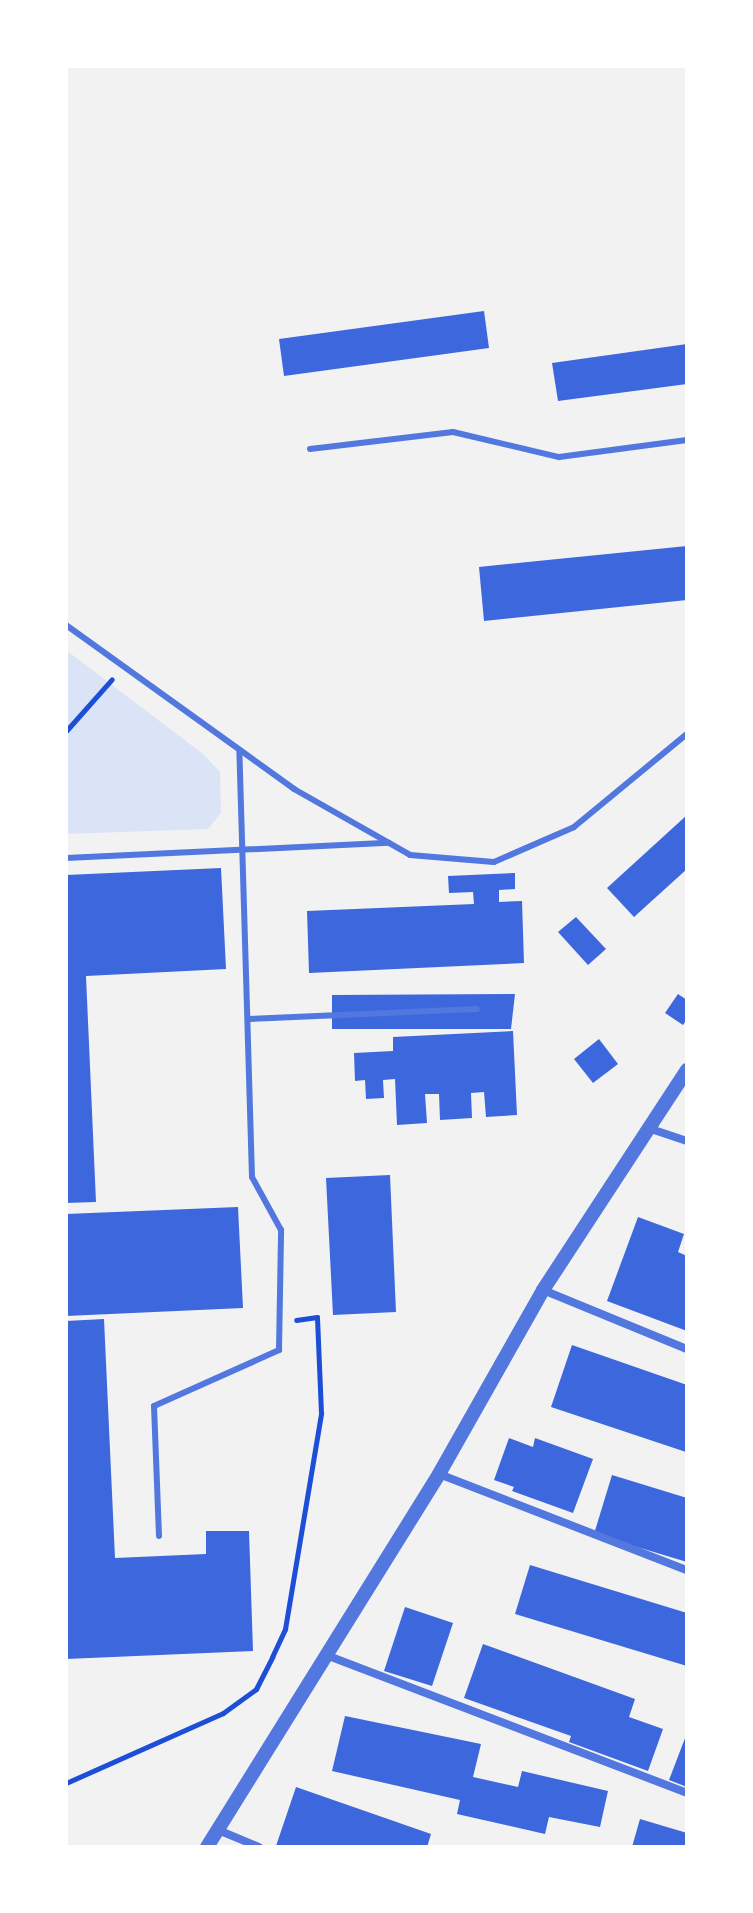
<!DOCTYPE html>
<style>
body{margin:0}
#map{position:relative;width:753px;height:1913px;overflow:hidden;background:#f2f2f2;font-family:Karla,sans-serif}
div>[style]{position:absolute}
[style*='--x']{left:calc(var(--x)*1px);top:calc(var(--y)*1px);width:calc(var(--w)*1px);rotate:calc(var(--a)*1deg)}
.green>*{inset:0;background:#dbe4f7}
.building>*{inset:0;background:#3d67dc}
.path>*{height:5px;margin:-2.5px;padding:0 2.5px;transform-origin:2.5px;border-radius:2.5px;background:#1d4ed8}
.service>*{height:6px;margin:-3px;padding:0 3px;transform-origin:3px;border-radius:3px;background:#5277de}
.minor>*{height:8px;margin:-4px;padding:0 4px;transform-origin:4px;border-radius:4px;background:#5277de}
.tertiary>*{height:14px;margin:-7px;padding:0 7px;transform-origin:7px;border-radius:7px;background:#5277de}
span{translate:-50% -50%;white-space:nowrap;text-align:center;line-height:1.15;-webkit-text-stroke:6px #fff;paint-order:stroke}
.frame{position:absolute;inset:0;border:68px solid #fff;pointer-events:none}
</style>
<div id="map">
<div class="green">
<i style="clip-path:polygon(66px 650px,203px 754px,220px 772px,221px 813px,208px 829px,66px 834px)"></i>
</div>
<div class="building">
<i style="clip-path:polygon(484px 311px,489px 348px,284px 376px,279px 339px)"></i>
<i style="clip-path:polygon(687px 344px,687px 384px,558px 401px,552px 363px)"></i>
<i style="clip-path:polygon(687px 546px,687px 600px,484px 621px,479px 567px)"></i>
<i style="clip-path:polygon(687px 815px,687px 869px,634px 917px,607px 888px)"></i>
<i style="clip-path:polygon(221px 868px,226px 969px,86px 976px,96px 1202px,66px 1203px,66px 875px)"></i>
<i style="clip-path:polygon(515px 873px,515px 889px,499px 890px,499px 902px,522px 901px,524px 963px,309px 973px,307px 911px,474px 904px,473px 892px,449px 893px,448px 876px)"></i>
<i style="clip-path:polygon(576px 917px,606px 949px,588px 965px,558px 932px)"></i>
<i style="clip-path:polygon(515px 994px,511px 1029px,332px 1029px,332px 995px)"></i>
<i style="clip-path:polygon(678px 994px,687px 1000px,687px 1019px,683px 1025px,665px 1013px)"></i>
<i style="clip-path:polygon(513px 1031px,517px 1115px,486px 1117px,484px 1092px,471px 1093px,472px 1118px,440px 1120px,439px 1094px,425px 1094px,427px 1123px,397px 1125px,395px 1079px,383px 1080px,384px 1098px,366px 1099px,365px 1080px,355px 1081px,354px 1053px,393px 1051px,393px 1037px)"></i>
<i style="clip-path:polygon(599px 1039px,618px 1064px,593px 1083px,574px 1059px)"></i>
<i style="clip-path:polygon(390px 1175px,396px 1312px,333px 1315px,326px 1178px)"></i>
<i style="clip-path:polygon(238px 1207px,243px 1308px,66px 1316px,66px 1214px)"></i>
<i style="clip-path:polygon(638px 1217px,684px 1234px,678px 1252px,687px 1256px,687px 1331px,607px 1301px)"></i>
<i style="clip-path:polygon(104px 1319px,115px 1558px,206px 1554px,206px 1531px,249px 1531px,253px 1651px,66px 1659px,66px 1321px)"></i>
<i style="clip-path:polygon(572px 1345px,687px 1385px,686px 1452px,551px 1407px)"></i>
<i style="clip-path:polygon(509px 1438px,533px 1447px,535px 1438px,593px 1459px,573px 1513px,512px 1491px,514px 1487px,494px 1480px)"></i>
<i style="clip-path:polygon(612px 1475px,687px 1498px,687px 1562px,594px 1534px)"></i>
<i style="clip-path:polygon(530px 1565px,687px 1613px,687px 1666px,515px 1614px)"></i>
<i style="clip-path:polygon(405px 1607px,453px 1623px,432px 1686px,384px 1671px)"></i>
<i style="clip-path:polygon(483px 1644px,635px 1699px,629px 1717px,663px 1729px,648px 1771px,569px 1742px,571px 1736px,464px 1698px)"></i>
<i style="clip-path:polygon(345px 1716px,481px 1744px,473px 1777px,518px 1787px,522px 1771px,608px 1791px,600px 1827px,549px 1817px,545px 1834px,457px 1814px,460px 1800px,332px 1771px)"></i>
<i style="clip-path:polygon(687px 1733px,687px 1787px,669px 1780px)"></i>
<i style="clip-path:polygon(296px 1787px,431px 1834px,427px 1847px,276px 1846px)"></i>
<i style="clip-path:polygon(640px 1819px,687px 1833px,687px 1847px,632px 1847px)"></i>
</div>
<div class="path">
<i style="--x:66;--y:731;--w:69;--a:-48.5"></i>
<i style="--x:66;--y:1783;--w:172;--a:-24"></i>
<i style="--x:223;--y:1713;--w:41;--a:-36"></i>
<i style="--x:256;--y:1689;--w:36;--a:-63"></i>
<i style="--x:272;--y:1657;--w:31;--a:-65"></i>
<i style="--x:285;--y:1629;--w:219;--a:-80.5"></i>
<i style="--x:321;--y:1413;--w:96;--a:-92.4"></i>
<i style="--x:317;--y:1317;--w:21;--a:172"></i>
</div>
<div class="service">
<i style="--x:310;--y:449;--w:144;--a:-6.8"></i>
<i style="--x:453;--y:432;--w:109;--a:13.3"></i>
<i style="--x:559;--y:457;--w:129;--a:-7.6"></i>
<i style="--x:66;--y:625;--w:281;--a:35.7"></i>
<i style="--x:294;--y:789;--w:133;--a:29.6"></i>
<i style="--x:410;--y:855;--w:84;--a:4.8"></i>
<i style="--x:494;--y:862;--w:87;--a:-23.6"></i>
<i style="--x:574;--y:827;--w:146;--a:-39.5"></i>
<i style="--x:66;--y:858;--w:323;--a:-2.7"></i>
<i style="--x:249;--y:1019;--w:228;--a:-2.5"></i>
<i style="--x:159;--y:1536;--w:130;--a:-92.2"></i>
<i style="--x:154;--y:1406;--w:137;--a:-24.1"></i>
<i style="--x:279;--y:1350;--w:120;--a:-89"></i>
<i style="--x:281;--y:1230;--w:60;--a:-118.7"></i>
<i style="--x:252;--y:1177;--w:427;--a:-91.7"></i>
</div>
<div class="minor">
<i style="--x:648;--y:1128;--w:41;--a:18.4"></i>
<i style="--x:543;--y:1290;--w:156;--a:22.3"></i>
<i style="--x:439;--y:1474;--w:266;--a:21.2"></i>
<i style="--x:326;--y:1655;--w:386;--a:20.9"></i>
<i style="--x:218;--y:1830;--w:44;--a:22.5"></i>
</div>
<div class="tertiary">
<i style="--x:207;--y:1847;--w:439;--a:-58.1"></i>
<i style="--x:439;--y:1474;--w:211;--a:-60.5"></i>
<i style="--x:543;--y:1290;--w:263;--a:-56.8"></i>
</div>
<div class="frame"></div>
</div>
